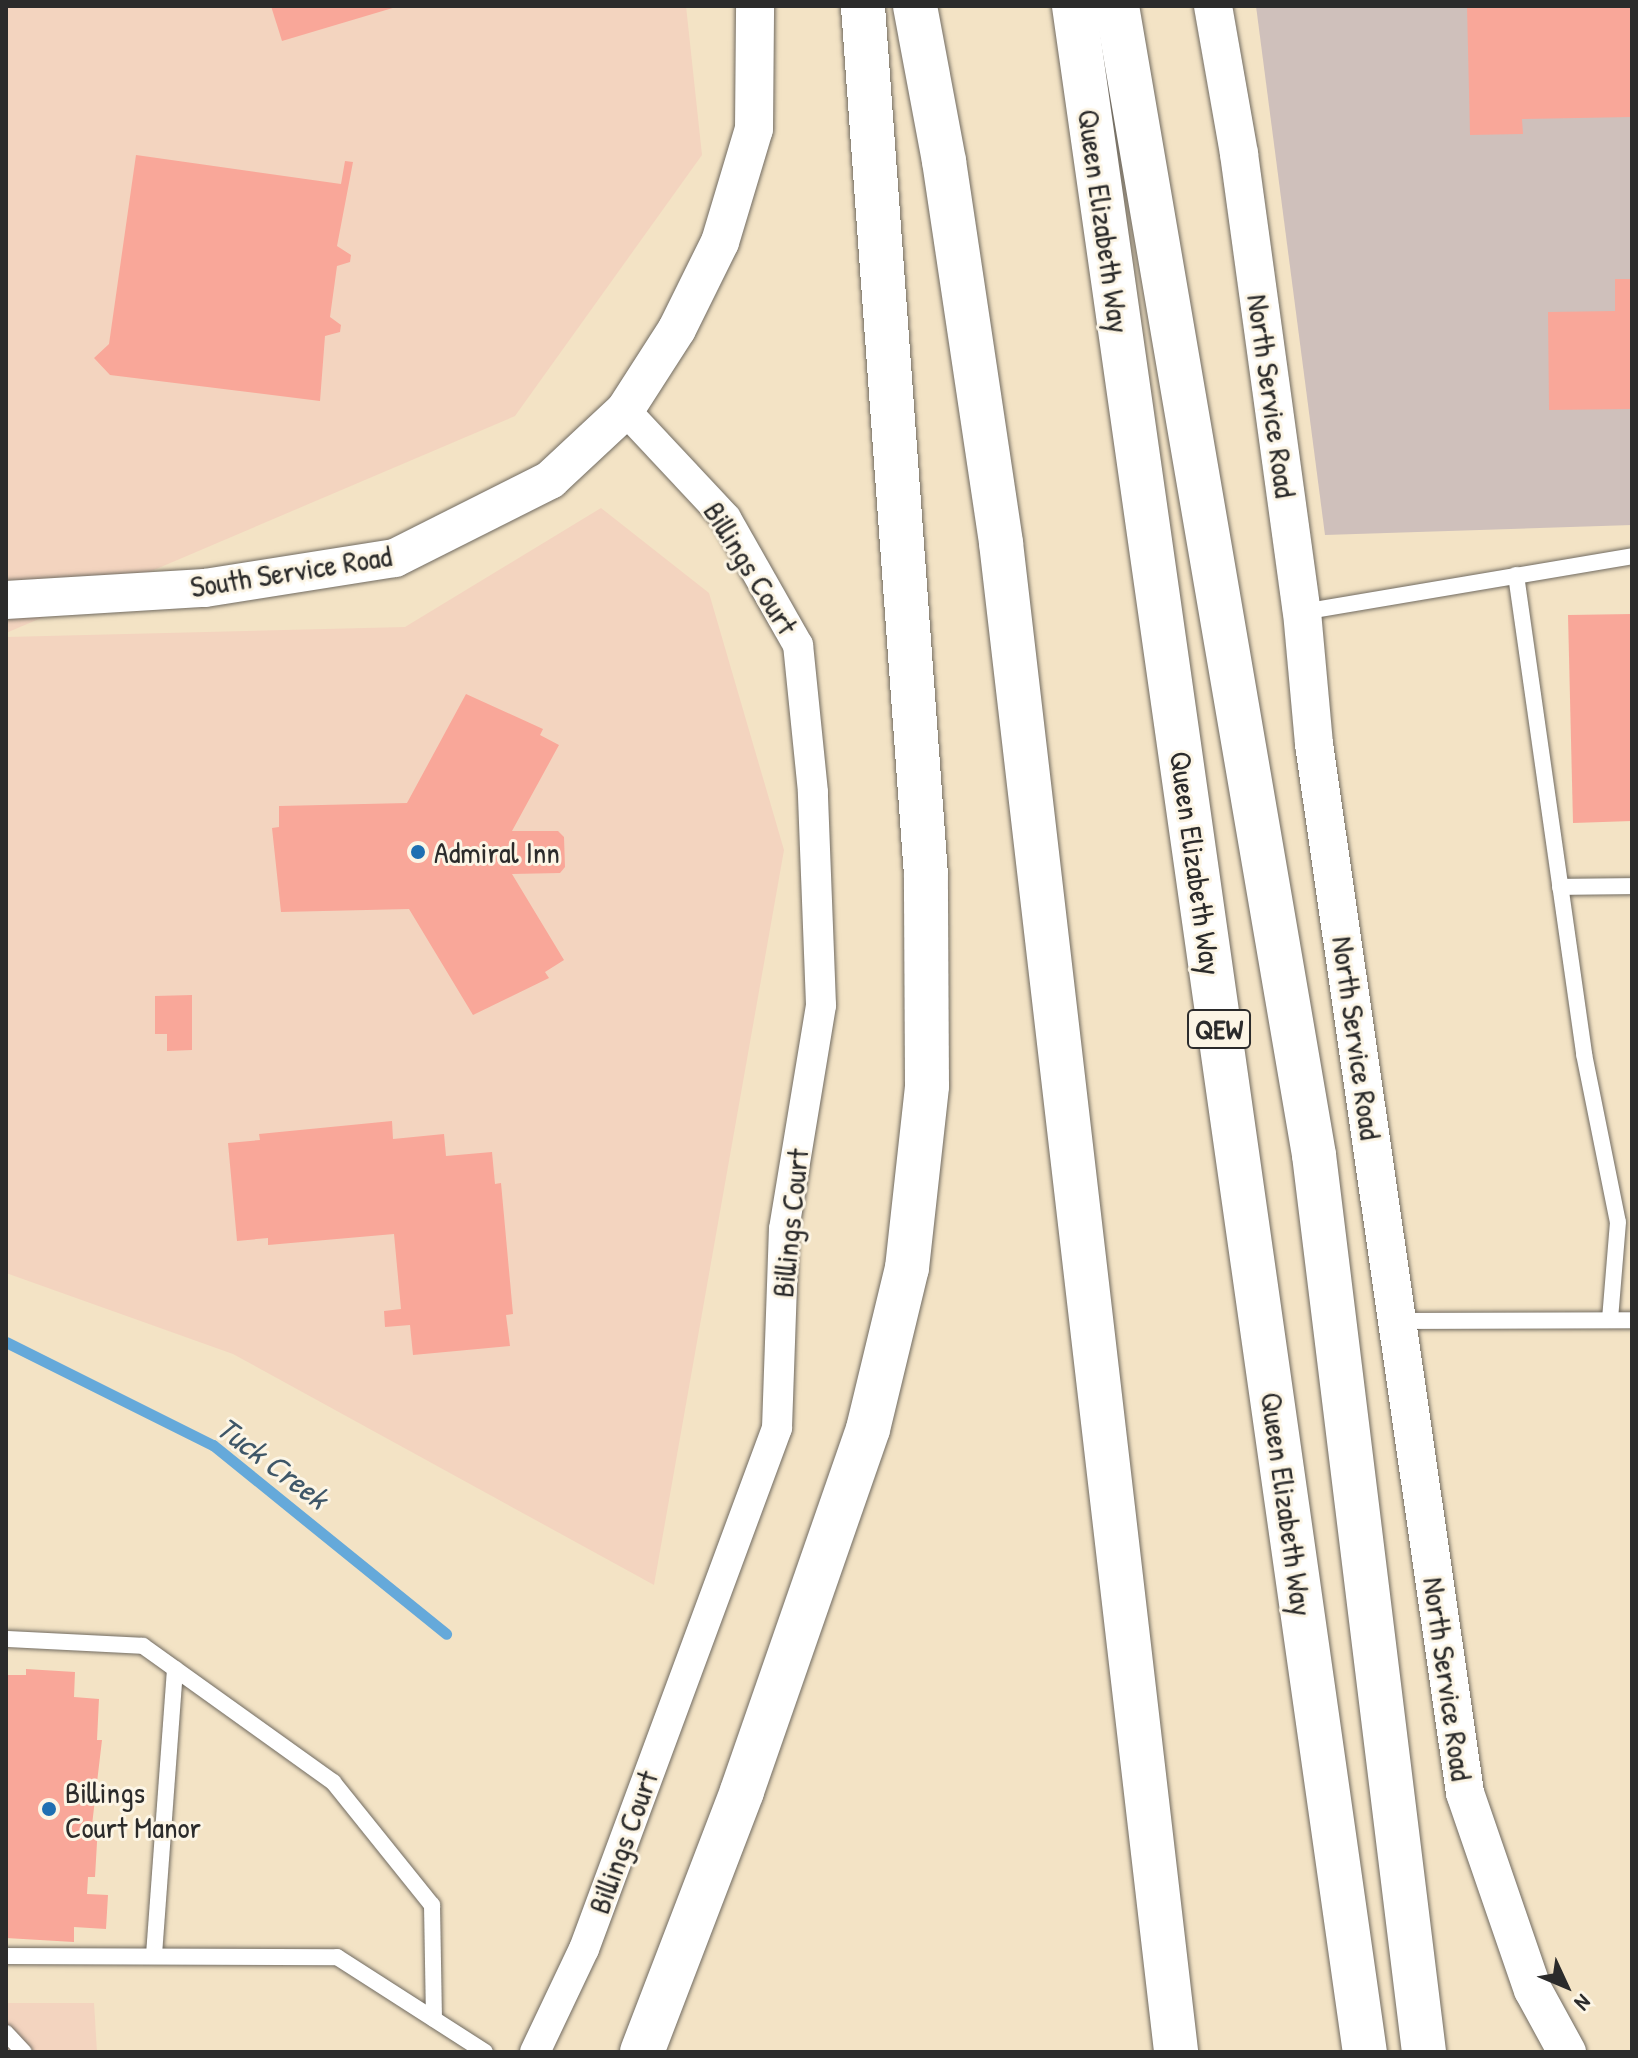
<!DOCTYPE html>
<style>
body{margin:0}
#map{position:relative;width:1638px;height:2058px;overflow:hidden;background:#f3e3c5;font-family:"Patrick Hand",sans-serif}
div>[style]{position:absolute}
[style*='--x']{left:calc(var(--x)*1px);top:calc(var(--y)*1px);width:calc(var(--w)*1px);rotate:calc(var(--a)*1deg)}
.built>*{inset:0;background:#f3d4bf}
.industrial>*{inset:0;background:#cfc0bb}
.stream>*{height:11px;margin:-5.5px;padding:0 5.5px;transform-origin:5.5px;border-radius:5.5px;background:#65a9da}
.building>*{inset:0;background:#f9a799}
.roads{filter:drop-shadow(0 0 2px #716b61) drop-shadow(0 0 2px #716b61)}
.service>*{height:16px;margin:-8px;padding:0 8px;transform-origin:8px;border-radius:8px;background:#fff}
.minor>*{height:30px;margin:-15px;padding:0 15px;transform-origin:15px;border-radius:15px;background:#fff}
.tertiary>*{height:38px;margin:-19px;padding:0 19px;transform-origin:19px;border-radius:19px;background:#fff}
.motorway>*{height:44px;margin:-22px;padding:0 22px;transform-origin:22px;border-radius:22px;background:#fff}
.dots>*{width:22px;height:22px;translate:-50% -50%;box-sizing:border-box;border:4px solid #fcf5e5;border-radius:50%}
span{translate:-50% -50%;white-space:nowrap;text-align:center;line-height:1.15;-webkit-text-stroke:6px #fcf5e5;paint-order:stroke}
.shield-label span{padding:2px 6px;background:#fcf5e5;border:2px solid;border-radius:6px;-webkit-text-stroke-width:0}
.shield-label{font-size:28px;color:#2b2b2b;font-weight:700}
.street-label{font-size:30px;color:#2b2b2b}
.poi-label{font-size:30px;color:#2b2b2b}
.left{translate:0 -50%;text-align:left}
.water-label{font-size:32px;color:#3f5768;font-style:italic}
.frame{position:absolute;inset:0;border:8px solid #2b2b2b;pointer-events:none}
.north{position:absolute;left:1526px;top:1946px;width:80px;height:80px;-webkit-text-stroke:6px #fcf5e5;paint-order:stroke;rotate:134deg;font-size:22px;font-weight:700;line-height:32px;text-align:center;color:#2b2b2b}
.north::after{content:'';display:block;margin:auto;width:28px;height:36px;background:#2b2b2b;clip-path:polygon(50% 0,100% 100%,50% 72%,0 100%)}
</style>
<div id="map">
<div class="built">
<i style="clip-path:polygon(6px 6px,686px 6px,702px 155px,515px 416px,6px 633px)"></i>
<i style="clip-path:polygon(601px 508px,709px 593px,784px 850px,654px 1585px,233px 1354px,6px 1273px,6px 637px,405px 627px)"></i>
<i style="clip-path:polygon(6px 2003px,94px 2003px,97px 2052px,6px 2052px)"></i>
</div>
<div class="industrial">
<i style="clip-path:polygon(1256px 6px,1632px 6px,1632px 525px,1325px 535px)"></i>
</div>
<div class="stream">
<i style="--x:6;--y:1342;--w:231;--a:26.5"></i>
<i style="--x:213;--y:1445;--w:300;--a:39"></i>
</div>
<div class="building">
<i style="clip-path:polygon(271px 6px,396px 6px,396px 7px,282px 41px)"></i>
<i style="clip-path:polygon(1467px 6px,1632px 6px,1632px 117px,1522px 119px,1523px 134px,1470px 135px)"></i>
<i style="clip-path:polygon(136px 155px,341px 184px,345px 161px,353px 162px,337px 246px,351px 255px,350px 262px,337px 266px,330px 317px,341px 325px,340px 332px,325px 336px,320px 401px,110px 375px,94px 358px,109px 344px)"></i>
<i style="clip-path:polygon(1615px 279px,1632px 279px,1632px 409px,1549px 410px,1548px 312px,1615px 311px)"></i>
<i style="clip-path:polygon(1632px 614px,1632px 821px,1573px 823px,1568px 615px)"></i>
<i style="clip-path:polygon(466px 694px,543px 729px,540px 735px,559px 745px,512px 831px,558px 831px,564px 837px,565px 867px,560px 873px,512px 874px,564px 960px,545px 972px,549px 978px,473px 1015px,409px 909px,281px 912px,272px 828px,279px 827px,279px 806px,407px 803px)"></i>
<i style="clip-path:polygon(192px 995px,192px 1050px,167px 1051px,167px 1034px,155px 1034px,155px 996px)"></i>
<i style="clip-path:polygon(392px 1121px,393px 1139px,444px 1134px,446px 1156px,492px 1152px,495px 1184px,501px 1183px,513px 1314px,506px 1315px,510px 1346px,413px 1355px,410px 1325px,385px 1327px,384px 1311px,401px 1309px,394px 1234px,268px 1245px,268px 1238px,237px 1241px,228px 1143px,260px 1140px,259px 1134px)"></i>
<i style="clip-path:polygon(26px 1669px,75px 1672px,74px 1697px,99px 1699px,97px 1740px,102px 1740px,92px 1825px,98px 1825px,95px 1877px,88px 1877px,87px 1894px,108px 1895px,106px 1929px,74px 1927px,74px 1942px,6px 1938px,8px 1675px,26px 1675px)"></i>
</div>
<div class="roads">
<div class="service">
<i style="--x:1516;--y:575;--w:484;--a:81.9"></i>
<i style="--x:1584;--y:1054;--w:171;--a:78.6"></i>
<i style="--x:1618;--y:1222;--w:98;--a:94.7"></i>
<i style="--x:1302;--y:612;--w:335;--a:-9.6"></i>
<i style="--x:1560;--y:887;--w:72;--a:-0.8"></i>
<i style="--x:1399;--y:1321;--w:233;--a:-0.2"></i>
<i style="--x:6;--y:1639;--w:137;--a:2.9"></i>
<i style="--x:143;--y:1646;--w:234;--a:35.6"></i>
<i style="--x:333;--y:1782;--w:158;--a:51.2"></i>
<i style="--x:432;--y:1905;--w:114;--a:89"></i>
<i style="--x:154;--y:1955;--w:287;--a:-85.8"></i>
<i style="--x:6;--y:1956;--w:331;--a:0.2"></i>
<i style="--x:337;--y:1957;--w:176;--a:32.7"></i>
<i style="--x:6;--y:2033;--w:26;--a:47"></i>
</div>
<div class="minor">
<i style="--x:535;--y:2052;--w:114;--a:-64.6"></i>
<i style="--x:584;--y:1949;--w:556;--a:-69.67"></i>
<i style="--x:777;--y:1428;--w:199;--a:-88"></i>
<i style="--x:784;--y:1229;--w:227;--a:-80.6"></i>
<i style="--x:821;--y:1005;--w:213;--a:-92.2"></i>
<i style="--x:813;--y:792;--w:148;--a:-95.8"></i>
<i style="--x:798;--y:645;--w:146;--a:-119.6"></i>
<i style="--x:726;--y:518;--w:148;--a:-133.1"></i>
</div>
<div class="tertiary">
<i style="--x:1213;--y:6;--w:150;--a:80"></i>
<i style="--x:1239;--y:154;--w:462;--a:82.2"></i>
<i style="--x:1302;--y:612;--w:133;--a:84.8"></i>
<i style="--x:1314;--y:744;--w:1060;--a:81.81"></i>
<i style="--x:1465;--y:1793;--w:208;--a:71"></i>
<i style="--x:1533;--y:1990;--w:71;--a:61.3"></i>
<i style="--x:6;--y:600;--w:199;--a:-3.5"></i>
<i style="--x:205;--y:588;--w:192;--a:-9"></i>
<i style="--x:395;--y:558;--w:174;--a:-26.7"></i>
<i style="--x:550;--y:480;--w:103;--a:-43"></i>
<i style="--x:625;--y:410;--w:96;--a:-57.3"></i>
<i style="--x:677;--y:329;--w:97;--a:-63.7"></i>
<i style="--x:720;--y:242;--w:118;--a:-73.3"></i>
<i style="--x:754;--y:129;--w:123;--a:-89.5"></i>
</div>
<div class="motorway">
<i style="--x:915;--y:6;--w:158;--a:79.4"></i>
<i style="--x:944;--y:161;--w:386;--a:81.5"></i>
<i style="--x:1001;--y:543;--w:1519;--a:83.38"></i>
<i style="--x:1074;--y:6;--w:2067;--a:81.91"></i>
<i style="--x:1117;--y:6;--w:1166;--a:80.27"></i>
<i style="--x:1314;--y:1155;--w:904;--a:83.01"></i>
<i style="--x:642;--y:2052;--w:280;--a:-69"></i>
<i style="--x:742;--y:1791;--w:383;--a:-70.8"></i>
<i style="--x:868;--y:1429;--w:166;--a:-76.4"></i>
<i style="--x:907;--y:1268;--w:183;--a:-83.7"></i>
<i style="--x:927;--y:1086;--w:211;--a:-90.3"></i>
<i style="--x:926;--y:875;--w:871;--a:-94.15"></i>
</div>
</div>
<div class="dots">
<i style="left:418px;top:852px;background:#1f6fb2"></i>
<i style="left:49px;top:1809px;background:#1f6fb2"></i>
</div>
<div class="shield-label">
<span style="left:1219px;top:1029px">QEW</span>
</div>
<div class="street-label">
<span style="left:1104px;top:221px;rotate:82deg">Queen Elizabeth Way</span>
<span style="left:1272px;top:396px;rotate:82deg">North Service Road</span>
<span style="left:751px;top:568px;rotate:58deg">Billings Court</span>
<span style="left:291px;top:571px;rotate:-9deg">South Service Road</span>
<span style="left:1196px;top:863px;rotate:82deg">Queen Elizabeth Way</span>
<span style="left:1357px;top:1038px;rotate:82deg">North Service Road</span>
<span style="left:790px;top:1223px;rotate:-84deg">Billings Court</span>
<span style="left:1287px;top:1504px;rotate:82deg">Queen Elizabeth Way</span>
<span style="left:1448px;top:1679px;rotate:82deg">North Service Road</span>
<span style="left:623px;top:1842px;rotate:-70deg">Billings Court</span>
</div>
<div class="poi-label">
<span class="left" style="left:434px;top:852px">Admiral Inn</span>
<span class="left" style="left:65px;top:1809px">Billings<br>Court Manor</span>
</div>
<div class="water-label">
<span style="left:272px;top:1463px;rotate:37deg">Tuck Creek</span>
</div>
<div class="frame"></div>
<div class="north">N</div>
</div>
